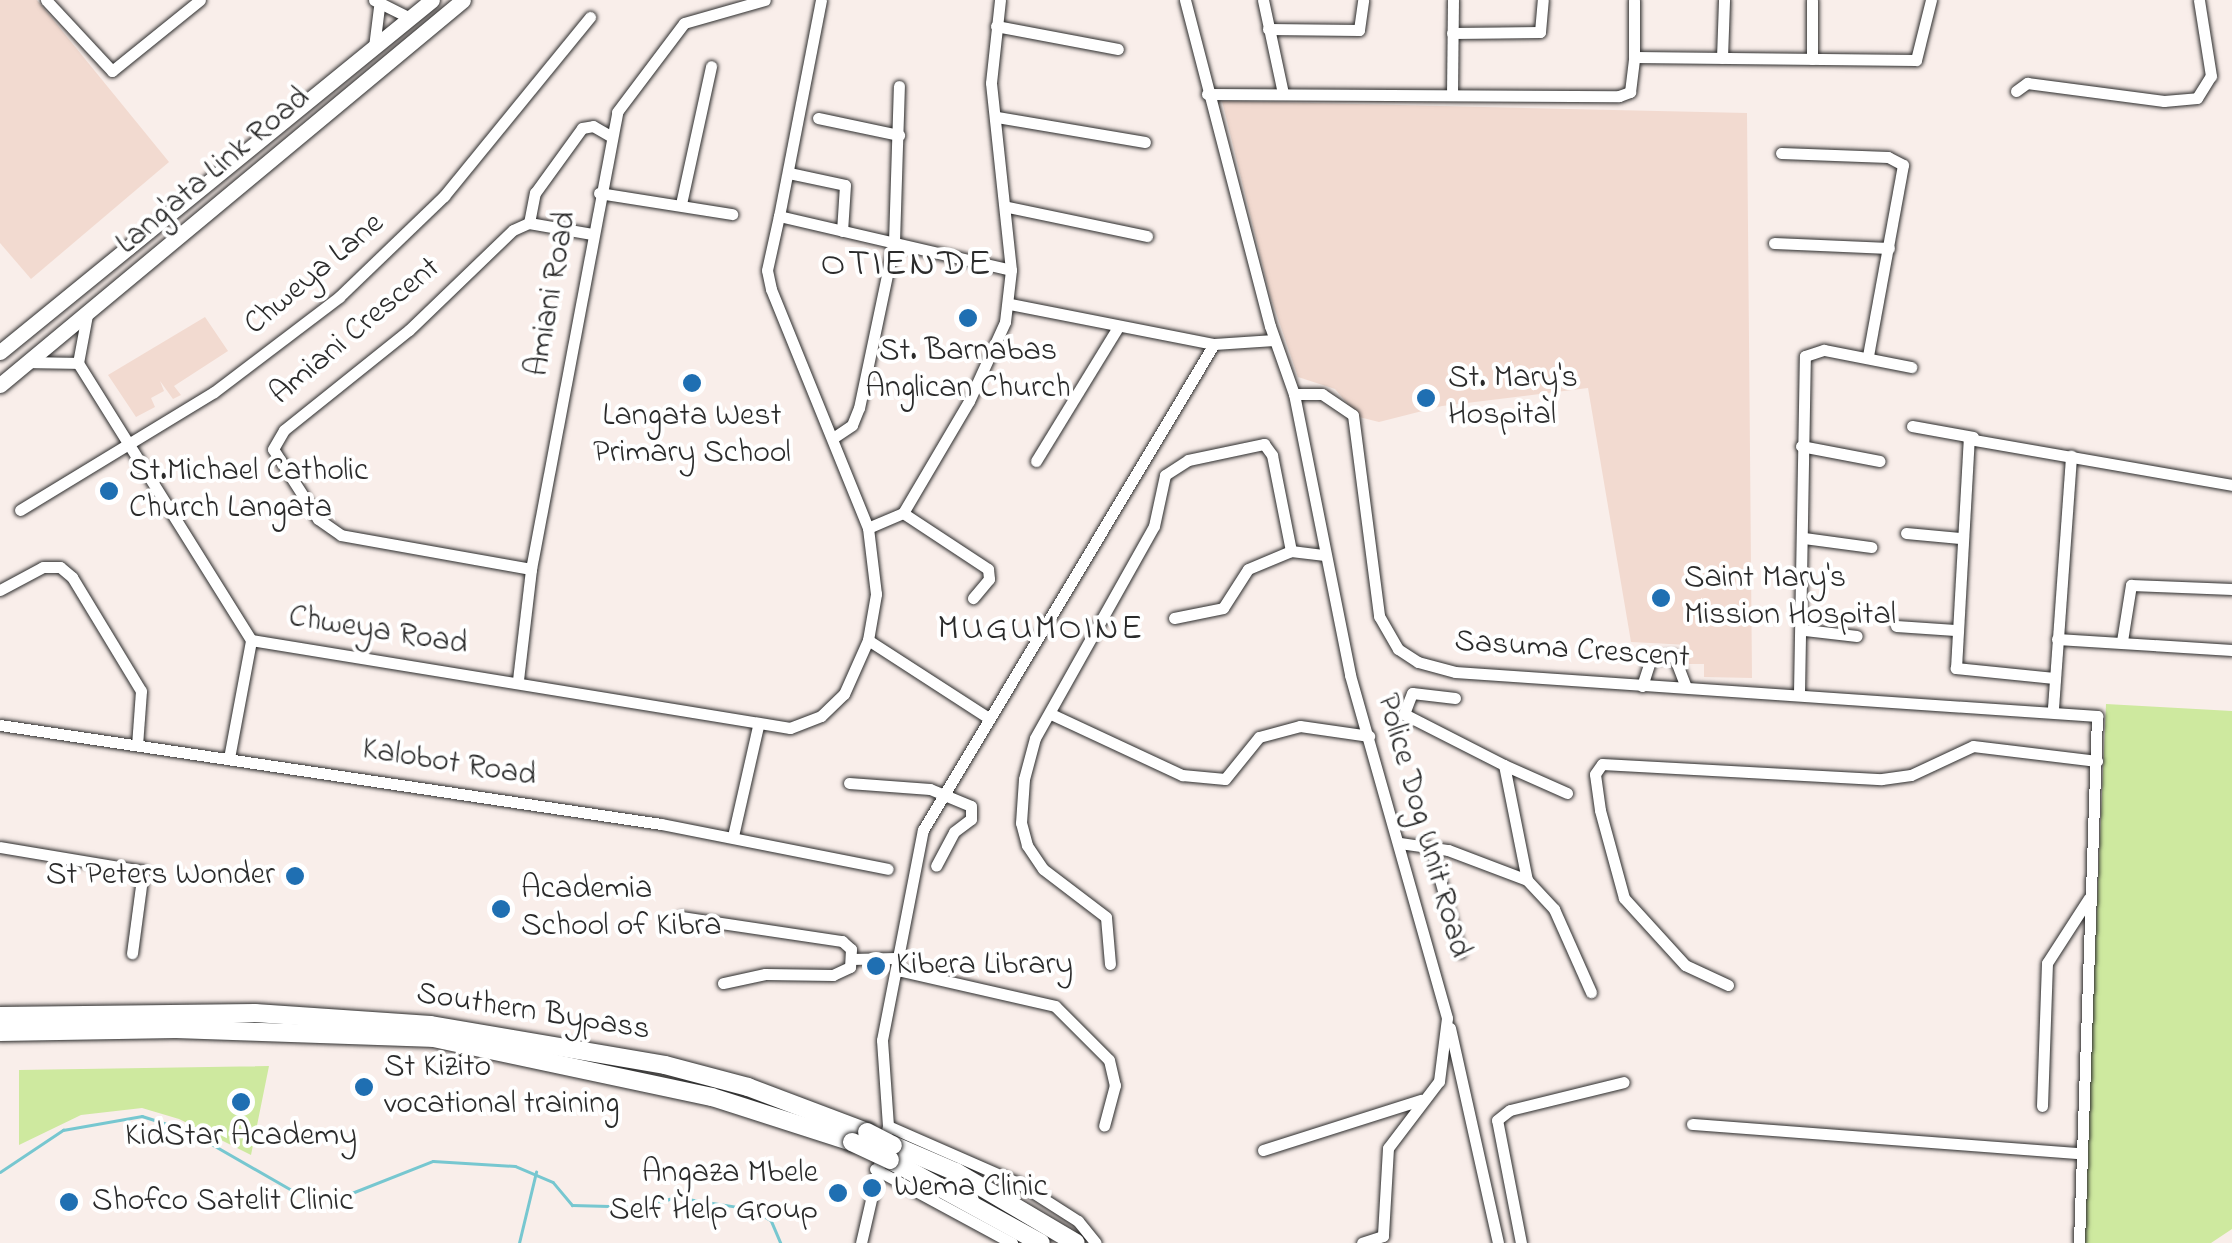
<!DOCTYPE html>
<style>
body{margin:0}
#map{position:relative;width:2232px;height:1243px;overflow:hidden;background:#f9eeea;font-family:"Indie Flower",sans-serif}
div>[style]{position:absolute}
[style*='--x']{left:calc(var(--x)*1px);top:calc(var(--y)*1px);width:calc(var(--w)*1px);rotate:calc(var(--a)*1deg)}
.built>*{inset:0;background:#f2dad0}
.green>*{inset:0;background:#cee99f}
.stream>*{height:2.5px;margin:-1.25px;padding:0 1.25px;transform-origin:1.25px;border-radius:1.25px;background:#77c7d0}
.roads{filter:drop-shadow(0 0 2px #2b2b2b) drop-shadow(0 0 2px #2b2b2b)}
.minor>*{height:11px;margin:-5.5px;padding:0 5.5px;transform-origin:5.5px;border-radius:5.5px;background:#fff}
.secondary>*{height:15px;margin:-7.5px;padding:0 7.5px;transform-origin:7.5px;border-radius:7.5px;background:#fff}
.trunk>*{height:18px;margin:-9px;padding:0 9px;transform-origin:9px;border-radius:9px;background:#fff}
.bridges{filter:drop-shadow(0 0 2px #2b2b2b) drop-shadow(0 0 2px #2b2b2b)}
.trunk-bridge>*{height:18px;margin:-9px;padding:0 9px;transform-origin:9px;border-radius:9px;background:#fff}
.dots>*{width:28px;height:28px;translate:-50% -50%;box-sizing:border-box;border:5px solid #fff;border-radius:50%}
span{translate:-50% -50%;white-space:nowrap;text-align:center;line-height:1.15;-webkit-text-stroke:8px #fff;paint-order:stroke}
.street-label{font-size:32px;color:#2b2b2b}
.poi-label{font-size:32px;color:#2b2b2b}
.left{translate:0 -50%;text-align:left}
.right{translate:-100% -50%;text-align:right}
.neighbourhood-label{font-size:35px;color:#2b2b2b;letter-spacing:2.5px}
.quarter-label{font-size:38px;color:#2b2b2b;letter-spacing:2.5px}
</style>
<div id="map">
<div class="built">
<i style="clip-path:polygon(0 0,37px 0,169px 162px,31px 279px,0 243px)"></i>
<i style="clip-path:polygon(1222px 101px,1747px 113px,1752px 678px,1704px 677px,1704px 664px,1688px 664px,1689px 645px,1631px 642px,1588px 388px,1442px 406px,1379px 422px,1359px 417px,1335px 389px,1298px 377px,1270px 295px)"></i>
<i style="clip-path:polygon(205px 317px,228px 351px,174px 386px,181px 395px,173px 399px,160px 381px,164px 391px,151px 398px,155px 407px,136px 417px,108px 375px)"></i>
</div>
<div class="green">
<i style="clip-path:polygon(2106px 704px,2232px 711px,2232px 1229px,2211px 1243px,2082px 1243px)"></i>
<i style="clip-path:polygon(269px 1066px,251px 1155px,179px 1119px,142px 1108px,81px 1115px,19px 1145px,19px 1070px)"></i>
</div>
<div class="stream">
<i style="--x:0;--y:1172;--w:76;--a:-33.7"></i>
<i style="--x:63;--y:1130;--w:80;--a:-10"></i>
<i style="--x:142;--y:1116;--w:49;--a:17.7"></i>
<i style="--x:189;--y:1131;--w:116;--a:29.9"></i>
<i style="--x:290;--y:1189;--w:45;--a:14"></i>
<i style="--x:334;--y:1200;--w:106;--a:-21.5"></i>
<i style="--x:433;--y:1161;--w:82;--a:3.5"></i>
<i style="--x:515;--y:1166;--w:41;--a:22.8"></i>
<i style="--x:553;--y:1182;--w:30;--a:50"></i>
<i style="--x:572;--y:1205;--w:74;--a:1.5"></i>
<i style="--x:646;--y:1207;--w:31;--a:-19"></i>
<i style="--x:675;--y:1197;--w:77;--a:9"></i>
<i style="--x:751;--y:1209;--w:23;--a:29"></i>
<i style="--x:771;--y:1220;--w:25;--a:67"></i>
<i style="--x:519;--y:1243;--w:73;--a:-76.5"></i>
</div>
<div class="roads">
<div class="minor">
<i style="--x:46;--y:0;--w:97;--a:47.1"></i>
<i style="--x:112;--y:71;--w:113;--a:-38.9"></i>
<i style="--x:374;--y:0;--w:40;--a:26.6"></i>
<i style="--x:821;--y:0;--w:220;--a:101"></i>
<i style="--x:779;--y:216;--w:238;--a:13.1"></i>
<i style="--x:1011;--y:270;--w:52;--a:96.6"></i>
<i style="--x:1005;--y:322;--w:87;--a:114.5"></i>
<i style="--x:969;--y:401;--w:130;--a:120.5"></i>
<i style="--x:903;--y:513;--w:38;--a:157"></i>
<i style="--x:1000;--y:0;--w:83;--a:96.2"></i>
<i style="--x:991;--y:83;--w:188;--a:83.9"></i>
<i style="--x:1185;--y:0;--w:337;--a:75.4"></i>
<i style="--x:1270;--y:326;--w:72;--a:70.6"></i>
<i style="--x:1294;--y:394;--w:28;--a:0"></i>
<i style="--x:1322;--y:394;--w:37;--a:34"></i>
<i style="--x:1353;--y:415;--w:203;--a:82.6"></i>
<i style="--x:1379;--y:616;--w:38;--a:60"></i>
<i style="--x:1398;--y:649;--w:24;--a:33"></i>
<i style="--x:1418;--y:662;--w:38;--a:15"></i>
<i style="--x:1455;--y:672;--w:644;--a:3.92"></i>
<i style="--x:2097;--y:716;--w:527;--a:91.96"></i>
<i style="--x:1263;--y:0;--w:95;--a:77.9"></i>
<i style="--x:1634;--y:0;--w:57;--a:90"></i>
<i style="--x:996;--y:26;--w:124;--a:10.7"></i>
<i style="--x:1268;--y:29;--w:91;--a:0.6"></i>
<i style="--x:1359;--y:30;--w:30;--a:-82"></i>
<i style="--x:1452;--y:33;--w:88;--a:-0.7"></i>
<i style="--x:1540;--y:32;--w:32;--a:-85"></i>
<i style="--x:374;--y:47;--w:40;--a:-82.9"></i>
<i style="--x:1722;--y:58;--w:58;--a:-88"></i>
<i style="--x:1812;--y:59;--w:59;--a:-90"></i>
<i style="--x:2016;--y:91;--w:14;--a:-36"></i>
<i style="--x:2027;--y:83;--w:138;--a:7.5"></i>
<i style="--x:2164;--y:101;--w:33;--a:-5"></i>
<i style="--x:2197;--y:98;--w:26;--a:-58"></i>
<i style="--x:2211;--y:76;--w:77;--a:-99"></i>
<i style="--x:1207;--y:94;--w:412;--a:0.3"></i>
<i style="--x:1619;--y:96;--w:12;--a:-20"></i>
<i style="--x:1630;--y:92;--w:35;--a:-83"></i>
<i style="--x:1634;--y:57;--w:282;--a:0.6"></i>
<i style="--x:1916;--y:60;--w:62;--a:-76"></i>
<i style="--x:1452;--y:95;--w:95;--a:-89.4"></i>
<i style="--x:997;--y:117;--w:150;--a:9.6"></i>
<i style="--x:818;--y:118;--w:83;--a:11.9"></i>
<i style="--x:1781;--y:153;--w:107;--a:2.1"></i>
<i style="--x:1888;--y:157;--w:17;--a:28"></i>
<i style="--x:1903;--y:165;--w:194;--a:100.4"></i>
<i style="--x:789;--y:173;--w:57;--a:12.1"></i>
<i style="--x:845;--y:185;--w:46;--a:93.7"></i>
<i style="--x:599;--y:193;--w:135;--a:9"></i>
<i style="--x:681;--y:204;--w:141;--a:-77.7"></i>
<i style="--x:1008;--y:207;--w:142;--a:11.8"></i>
<i style="--x:529;--y:223;--w:31;--a:-79"></i>
<i style="--x:535;--y:193;--w:80;--a:-54.1"></i>
<i style="--x:582;--y:128;--w:11;--a:-10"></i>
<i style="--x:593;--y:126;--w:20;--a:30"></i>
<i style="--x:1774;--y:243;--w:115;--a:2.5"></i>
<i style="--x:1010;--y:304;--w:208;--a:11.1"></i>
<i style="--x:1214;--y:344;--w:60;--a:-3.8"></i>
<i style="--x:28;--y:362;--w:50;--a:1.1"></i>
<i style="--x:78;--y:363;--w:327;--a:58"></i>
<i style="--x:251;--y:640;--w:546;--a:9.27"></i>
<i style="--x:790;--y:728;--w:33;--a:-21"></i>
<i style="--x:821;--y:716;--w:32;--a:-44"></i>
<i style="--x:844;--y:694;--w:59;--a:-66"></i>
<i style="--x:868;--y:640;--w:47;--a:-80.1"></i>
<i style="--x:876;--y:594;--w:66;--a:-96.9"></i>
<i style="--x:868;--y:528;--w:258;--a:-112.1"></i>
<i style="--x:771;--y:289;--w:19;--a:-102"></i>
<i style="--x:767;--y:270;--w:55;--a:-77.5"></i>
<i style="--x:78;--y:363;--w:49;--a:-79.4"></i>
<i style="--x:1294;--y:394;--w:287;--a:78.7"></i>
<i style="--x:1350;--y:675;--w:356;--a:74.2"></i>
<i style="--x:1447;--y:1018;--w:64;--a:97.2"></i>
<i style="--x:1439;--y:1081;--w:84;--a:127.3"></i>
<i style="--x:1388;--y:1148;--w:88;--a:93.3"></i>
<i style="--x:1383;--y:1236;--w:22;--a:162"></i>
<i style="--x:1912;--y:426;--w:62;--a:10.2"></i>
<i style="--x:833;--y:438;--w:23;--a:-34"></i>
<i style="--x:852;--y:425;--w:18;--a:-68"></i>
<i style="--x:859;--y:408;--w:170;--a:-78.1"></i>
<i style="--x:894;--y:242;--w:156;--a:-88.2"></i>
<i style="--x:1801;--y:446;--w:80;--a:10.8"></i>
<i style="--x:1036;--y:461;--w:157;--a:-58.5"></i>
<i style="--x:20;--y:510;--w:227;--a:-31.3"></i>
<i style="--x:214;--y:392;--w:157;--a:-37.2"></i>
<i style="--x:339;--y:297;--w:146;--a:-43.9"></i>
<i style="--x:444;--y:196;--w:231;--a:-50.8"></i>
<i style="--x:903;--y:513;--w:102;--a:33.4"></i>
<i style="--x:988;--y:569;--w:10;--a:84"></i>
<i style="--x:989;--y:579;--w:25;--a:130"></i>
<i style="--x:1906;--y:533;--w:54;--a:5.3"></i>
<i style="--x:1804;--y:538;--w:68;--a:7.7"></i>
<i style="--x:531;--y:569;--w:193;--a:-169.9"></i>
<i style="--x:341;--y:535;--w:28;--a:-145"></i>
<i style="--x:318;--y:519;--w:83;--a:-122.7"></i>
<i style="--x:273;--y:449;--w:22;--a:-60"></i>
<i style="--x:284;--y:430;--w:160;--a:-38.7"></i>
<i style="--x:409;--y:330;--w:144;--a:-43.9"></i>
<i style="--x:513;--y:230;--w:17;--a:-24"></i>
<i style="--x:529;--y:223;--w:64;--a:9.9"></i>
<i style="--x:0;--y:590;--w:49;--a:-28.1"></i>
<i style="--x:43;--y:567;--w:17;--a:0"></i>
<i style="--x:60;--y:567;--w:16;--a:40"></i>
<i style="--x:72;--y:577;--w:133;--a:58.8"></i>
<i style="--x:141;--y:691;--w:54;--a:94.2"></i>
<i style="--x:1174;--y:618;--w:50;--a:-11.5"></i>
<i style="--x:1223;--y:608;--w:46;--a:-57.3"></i>
<i style="--x:1248;--y:569;--w:47;--a:-22.7"></i>
<i style="--x:1896;--y:626;--w:59;--a:3.9"></i>
<i style="--x:1805;--y:630;--w:52;--a:6.6"></i>
<i style="--x:2057;--y:639;--w:175;--a:3.6"></i>
<i style="--x:868;--y:640;--w:142;--a:32.9"></i>
<i style="--x:2122;--y:641;--w:57;--a:-80.9"></i>
<i style="--x:2131;--y:585;--w:101;--a:2.3"></i>
<i style="--x:2054;--y:678;--w:99;--a:-174.2"></i>
<i style="--x:1956;--y:668;--w:229;--a:-86.8"></i>
<i style="--x:1969;--y:439;--w:267;--a:9.9"></i>
<i style="--x:518;--y:680;--w:112;--a:-83.3"></i>
<i style="--x:531;--y:569;--w:465;--a:-79.3"></i>
<i style="--x:617;--y:112;--w:111;--a:-53"></i>
<i style="--x:684;--y:23;--w:84;--a:-15.9"></i>
<i style="--x:1642;--y:686;--w:29;--a:-72"></i>
<i style="--x:1651;--y:658;--w:23;--a:-5"></i>
<i style="--x:1674;--y:656;--w:33;--a:69"></i>
<i style="--x:1799;--y:693;--w:337;--a:-89"></i>
<i style="--x:1805;--y:356;--w:20;--a:-18"></i>
<i style="--x:1824;--y:350;--w:89;--a:11.1"></i>
<i style="--x:1455;--y:698;--w:43;--a:-173.4"></i>
<i style="--x:1412;--y:693;--w:22;--a:111"></i>
<i style="--x:1404;--y:714;--w:112;--a:27"></i>
<i style="--x:1504;--y:765;--w:117;--a:78.7"></i>
<i style="--x:2053;--y:708;--w:253;--a:-85.9"></i>
<i style="--x:1051;--y:714;--w:145;--a:25"></i>
<i style="--x:1182;--y:775;--w:43;--a:5.3"></i>
<i style="--x:1225;--y:779;--w:54;--a:-51"></i>
<i style="--x:1259;--y:737;--w:42;--a:-15"></i>
<i style="--x:1300;--y:726;--w:70;--a:8.2"></i>
<i style="--x:0;--y:725;--w:668;--a:8.52"></i>
<i style="--x:661;--y:824;--w:231;--a:11.2"></i>
<i style="--x:229;--y:758;--w:120;--a:-79.4"></i>
<i style="--x:1504;--y:765;--w:69;--a:24"></i>
<i style="--x:849;--y:783;--w:81;--a:4.2"></i>
<i style="--x:930;--y:789;--w:44;--a:22.5"></i>
<i style="--x:971;--y:806;--w:13;--a:90"></i>
<i style="--x:971;--y:819;--w:21;--a:143"></i>
<i style="--x:954;--y:832;--w:38;--a:118"></i>
<i style="--x:733;--y:836;--w:113;--a:-77.2"></i>
<i style="--x:1400;--y:843;--w:49;--a:8.3"></i>
<i style="--x:1448;--y:850;--w:85;--a:20.8"></i>
<i style="--x:1527;--y:880;--w:40;--a:47"></i>
<i style="--x:1554;--y:909;--w:91;--a:66"></i>
<i style="--x:0;--y:847;--w:145;--a:9.5"></i>
<i style="--x:143;--y:871;--w:83;--a:97.6"></i>
<i style="--x:1431;--y:847;--w:109;--a:74.6"></i>
<i style="--x:681;--y:917;--w:163;--a:8.5"></i>
<i style="--x:842;--y:941;--w:12;--a:42"></i>
<i style="--x:851;--y:949;--w:18;--a:93"></i>
<i style="--x:850;--y:967;--w:19;--a:155"></i>
<i style="--x:833;--y:975;--w:68;--a:-179.2"></i>
<i style="--x:765;--y:974;--w:43;--a:167.9"></i>
<i style="--x:852;--y:959;--w:43;--a:-1.3"></i>
<i style="--x:1110;--y:964;--w:47;--a:-94.9"></i>
<i style="--x:1106;--y:917;--w:79;--a:-142.7"></i>
<i style="--x:1043;--y:869;--w:29;--a:-124"></i>
<i style="--x:1027;--y:845;--w:23;--a:-105"></i>
<i style="--x:1021;--y:823;--w:44;--a:-86.1"></i>
<i style="--x:1024;--y:779;--w:42;--a:-75"></i>
<i style="--x:1035;--y:738;--w:243;--a:-60.7"></i>
<i style="--x:1154;--y:526;--w:52;--a:-77.8"></i>
<i style="--x:1165;--y:475;--w:27;--a:-33"></i>
<i style="--x:1188;--y:460;--w:78;--a:-11.9"></i>
<i style="--x:1264;--y:444;--w:14;--a:54"></i>
<i style="--x:1272;--y:455;--w:98;--a:78.8"></i>
<i style="--x:1291;--y:551;--w:34;--a:7"></i>
<i style="--x:898;--y:970;--w:161;--a:12.9"></i>
<i style="--x:1055;--y:1006;--w:76;--a:45"></i>
<i style="--x:1109;--y:1060;--w:26;--a:77"></i>
<i style="--x:1115;--y:1085;--w:42;--a:105"></i>
<i style="--x:1728;--y:985;--w:47;--a:-155.1"></i>
<i style="--x:1685;--y:965;--w:91;--a:-132.3"></i>
<i style="--x:1624;--y:898;--w:91;--a:-105.3"></i>
<i style="--x:1600;--y:810;--w:36;--a:-98"></i>
<i style="--x:1595;--y:774;--w:12;--a:-55"></i>
<i style="--x:1602;--y:764;--w:280;--a:3.1"></i>
<i style="--x:1882;--y:779;--w:29;--a:-8"></i>
<i style="--x:1911;--y:775;--w:68;--a:-25.1"></i>
<i style="--x:1973;--y:746;--w:125;--a:6.9"></i>
<i style="--x:1450;--y:1028;--w:220;--a:77.4"></i>
<i style="--x:2042;--y:1106;--w:143;--a:-88"></i>
<i style="--x:2047;--y:963;--w:77;--a:-57.1"></i>
<i style="--x:1692;--y:1124;--w:390;--a:4.3"></i>
<i style="--x:888;--y:1126;--w:144;--a:23.7"></i>
<i style="--x:1020;--y:1184;--w:69;--a:32.5"></i>
<i style="--x:1078;--y:1221;--w:28;--a:51"></i>
<i style="--x:1263;--y:1150;--w:166;--a:-17.6"></i>
<i style="--x:875;--y:1169;--w:156;--a:28.4"></i>
<i style="--x:861;--y:1243;--w:120;--a:-77"></i>
<i style="--x:888;--y:1126;--w:86;--a:-94"></i>
<i style="--x:882;--y:1040;--w:214;--a:-79"></i>
<i style="--x:923;--y:830;--w:566;--a:-59.09"></i>
<i style="--x:1521;--y:1243;--w:125;--a:-101"></i>
<i style="--x:1497;--y:1120;--w:16;--a:-38"></i>
<i style="--x:1510;--y:1110;--w:117;--a:-13.8"></i>
</div>
<div class="secondary">
<i style="--x:0;--y:352;--w:557;--a:-39.17"></i>
<i style="--x:0;--y:385;--w:602;--a:-39.74"></i>
</div>
<div class="trunk">
<i style="--x:0;--y:1016;--w:255;--a:-0.7"></i>
<i style="--x:255;--y:1013;--w:176;--a:3.9"></i>
<i style="--x:431;--y:1025;--w:237;--a:9.7"></i>
<i style="--x:665;--y:1065;--w:86;--a:14.8"></i>
<i style="--x:748;--y:1087;--w:127;--a:20.7"></i>
<i style="--x:0;--y:1032;--w:177;--a:-1"></i>
<i style="--x:177;--y:1029;--w:257;--a:2"></i>
<i style="--x:434;--y:1038;--w:284;--a:12"></i>
<i style="--x:712;--y:1097;--w:147;--a:17.8"></i>
<i style="--x:893;--y:1145;--w:69;--a:23.2"></i>
<i style="--x:956;--y:1172;--w:139;--a:30.6"></i>
<i style="--x:890;--y:1160;--w:172;--a:28.8"></i>
</div>
</div>
<div class="bridges">
<div class="trunk-bridge">
<i style="--x:867;--y:1132;--w:29;--a:27"></i>
<i style="--x:852;--y:1142;--w:42;--a:25.3"></i>
</div>
</div>
<div class="dots">
<i style="left:968px;top:318px;background:#1f6fb2"></i>
<i style="left:692px;top:383px;background:#1f6fb2"></i>
<i style="left:1426px;top:398px;background:#1f6fb2"></i>
<i style="left:109px;top:491px;background:#1f6fb2"></i>
<i style="left:1661px;top:598px;background:#1f6fb2"></i>
<i style="left:295px;top:876px;background:#1f6fb2"></i>
<i style="left:501px;top:909px;background:#1f6fb2"></i>
<i style="left:876px;top:966px;background:#1f6fb2"></i>
<i style="left:364px;top:1087px;background:#1f6fb2"></i>
<i style="left:241px;top:1102px;background:#1f6fb2"></i>
<i style="left:872px;top:1188px;background:#1f6fb2"></i>
<i style="left:838px;top:1193px;background:#1f6fb2"></i>
<i style="left:69px;top:1202px;background:#1f6fb2"></i>
</div>
<div class="street-label">
<span style="left:214px;top:172px;rotate:-40deg">Lang'ata Link Road</span>
<span style="left:315px;top:275px;rotate:-40deg">Chweya Lane</span>
<span style="left:553px;top:294px;rotate:-80deg">Amiani Road</span>
<span style="left:356px;top:332px;rotate:-40deg">Amiani Crescent</span>
<span style="left:378px;top:632px;rotate:9deg">Chweya Road</span>
<span style="left:1572px;top:651px;rotate:4deg">Sasuma Crescent</span>
<span style="left:449px;top:764px;rotate:9deg">Kalobot Road</span>
<span style="left:1422px;top:826px;rotate:74deg">Police Dog Unit Road</span>
<span style="left:533px;top:1013px;rotate:9deg">Southern Bypass</span>
</div>
<div class="poi-label">
<span style="left:968px;top:371px">St. Barnabas<br>Anglican Church</span>
<span class="left" style="left:1448px;top:398px">St. Mary's<br>Hospital</span>
<span style="left:692px;top:436px">Langata West<br>Primary School</span>
<span class="left" style="left:129px;top:491px">St.Michael Catholic<br>Church Langata</span>
<span class="left" style="left:1684px;top:598px">Saint Mary's<br>Mission Hospital</span>
<span class="right" style="left:275px;top:876px">St Peters Wonder</span>
<span class="left" style="left:521px;top:909px">Academia<br>School of Kibra</span>
<span class="left" style="left:896px;top:966px">Kibera Library</span>
<span class="left" style="left:384px;top:1087px">St Kizito<br>vocational training</span>
<span style="left:241px;top:1137px">KidStar Academy</span>
<span class="right" style="left:818px;top:1193px">Angaza Mbele<br>Self Help Group</span>
<span class="left" style="left:894px;top:1188px">Wema Clinic</span>
<span class="left" style="left:92px;top:1202px">Shofco Satelit Clinic</span>
</div>
<div class="neighbourhood-label">
<span style="left:1041px;top:630px">MUGUMOINE</span>
</div>
<div class="quarter-label">
<span style="left:907px;top:266px">OTIENDE</span>
</div>
</div>
